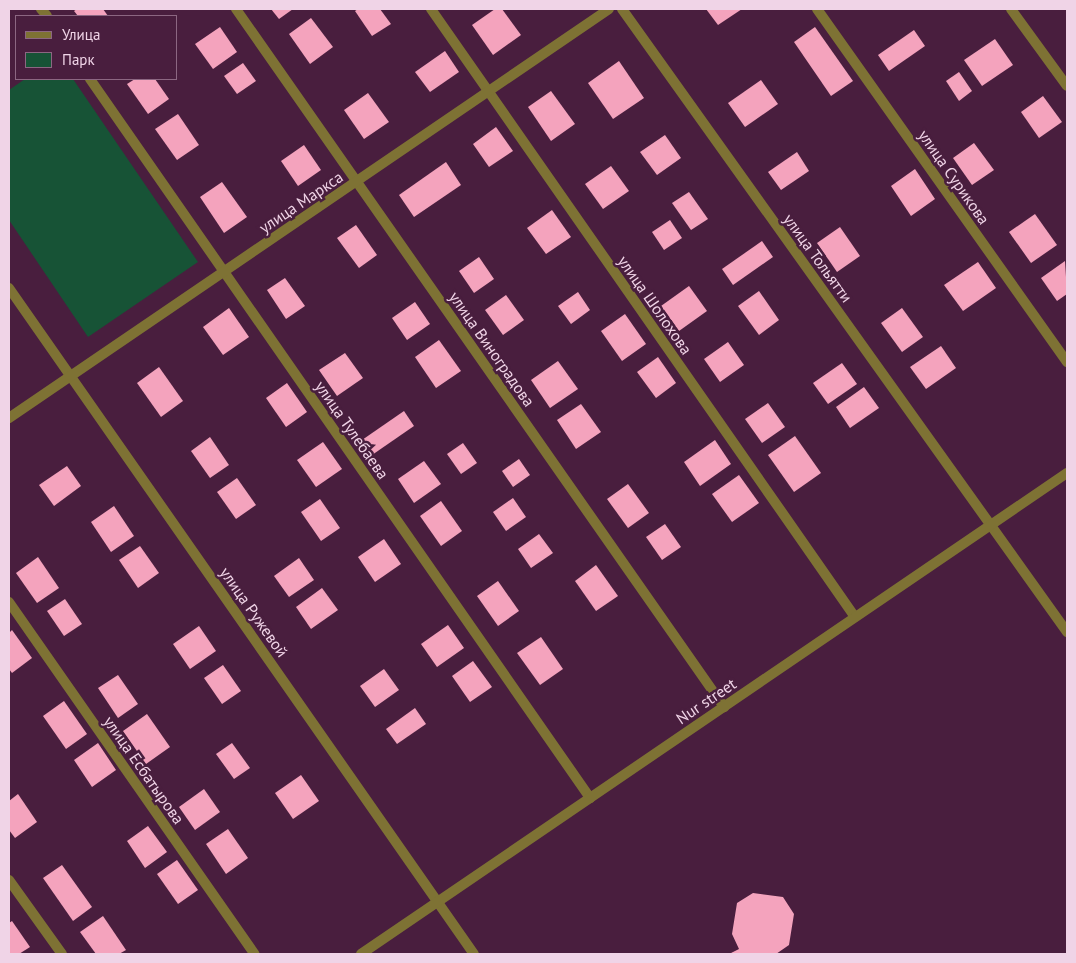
<!DOCTYPE html>
<meta charset="utf-8">
<style>
body{margin:0}
#map{position:relative;width:1076px;height:963px;overflow:hidden;background:#491e3e;font-family:"PT Sans",sans-serif}
div>[style]{position:absolute}
[style*='--x']{left:calc(var(--x)*1px);top:calc(var(--y)*1px);width:calc(var(--w)*1px);rotate:calc(var(--a)*1deg)}
.green>*{inset:0;background:#175336}
.building>*{inset:0;background:#f4a3bd}
.street>*{height:10px;margin:-5px;padding:0 5px;transform-origin:5px;border-radius:5px;background:#7e7234}
span{translate:-50% -50%;white-space:nowrap;text-align:center;line-height:1.15;-webkit-text-stroke:5px #491e3e;paint-order:stroke}
.street-label{font-size:16px;color:#f0d4e7}
.frame{position:absolute;inset:0;border:10px solid #f0d4e7;pointer-events:none}
.legend{position:absolute;left:15px;top:15px;width:162px;height:65px;box-sizing:border-box;background:#491e3e;border:1px solid #8c6782;margin:0;padding:6px 9px;list-style:none;font-size:15px;color:#f0d4e7}
.legend li{display:flex;align-items:center;gap:10px;height:25px}
.legend b{width:25px;border:1px solid #8c6782}
</style>
<div id="map">
<div class="green">
<i style="clip-path:polygon(25px 79px,73px 79px,198px 262px,88px 337px,9px 220px,9px 90px)"></i>
</div>
<div class="building">
<i style="clip-path:polygon(77px 9px,103px 9px,108px 16px,78px 16px,74px 11px)"></i>
<i style="clip-path:polygon(271px 9px,293px 9px,279px 19px)"></i>
<i style="clip-path:polygon(358px 9px,380px 9px,391px 24px,372px 36px,355px 11px)"></i>
<i style="clip-path:polygon(495px 9px,502px 9px,521px 35px,493px 55px,472px 25px)"></i>
<i style="clip-path:polygon(706px 9px,742px 9px,718px 25px)"></i>
<i style="clip-path:polygon(311px 18px,333px 47px,310px 64px,289px 34px)"></i>
<i style="clip-path:polygon(220px 27px,237px 52px,213px 69px,195px 44px)"></i>
<i style="clip-path:polygon(815px 27px,853px 81px,831px 96px,794px 42px)"></i>
<i style="clip-path:polygon(914px 30px,925px 46px,889px 71px,878px 55px)"></i>
<i style="clip-path:polygon(995px 39px,1013px 65px,982px 86px,964px 60px)"></i>
<i style="clip-path:polygon(445px 51px,459px 72px,430px 92px,415px 72px)"></i>
<i style="clip-path:polygon(619px 61px,644px 98px,613px 119px,588px 83px)"></i>
<i style="clip-path:polygon(243px 63px,256px 81px,237px 94px,224px 76px)"></i>
<i style="clip-path:polygon(959px 72px,972px 91px,959px 101px,946px 81px)"></i>
<i style="clip-path:polygon(135px 79px,155px 79px,169px 99px,148px 114px,127px 84px)"></i>
<i style="clip-path:polygon(761px 80px,778px 104px,745px 127px,728px 103px)"></i>
<i style="clip-path:polygon(551px 91px,575px 124px,551px 141px,528px 107px)"></i>
<i style="clip-path:polygon(368px 93px,389px 122px,364px 139px,344px 110px)"></i>
<i style="clip-path:polygon(1043px 96px,1062px 122px,1039px 138px,1021px 112px)"></i>
<i style="clip-path:polygon(178px 114px,199px 145px,177px 160px,155px 129px)"></i>
<i style="clip-path:polygon(496px 127px,513px 151px,489px 167px,473px 144px)"></i>
<i style="clip-path:polygon(665px 135px,681px 158px,657px 175px,640px 152px)"></i>
<i style="clip-path:polygon(974px 143px,994px 170px,972px 185px,953px 158px)"></i>
<i style="clip-path:polygon(304px 145px,321px 170px,298px 186px,281px 161px)"></i>
<i style="clip-path:polygon(797px 152px,809px 171px,781px 190px,768px 172px)"></i>
<i style="clip-path:polygon(446px 162px,461px 185px,414px 217px,399px 195px)"></i>
<i style="clip-path:polygon(611px 166px,629px 191px,603px 209px,585px 184px)"></i>
<i style="clip-path:polygon(915px 169px,935px 199px,911px 216px,891px 186px)"></i>
<i style="clip-path:polygon(222px 182px,247px 217px,224px 233px,200px 197px)"></i>
<i style="clip-path:polygon(689px 192px,708px 219px,691px 230px,672px 203px)"></i>
<i style="clip-path:polygon(552px 210px,571px 237px,546px 254px,527px 228px)"></i>
<i style="clip-path:polygon(1035px 214px,1057px 245px,1031px 263px,1009px 232px)"></i>
<i style="clip-path:polygon(670px 220px,682px 238px,664px 250px,652px 232px)"></i>
<i style="clip-path:polygon(356px 225px,377px 255px,359px 268px,337px 238px)"></i>
<i style="clip-path:polygon(840px 227px,860px 256px,837px 272px,817px 243px)"></i>
<i style="clip-path:polygon(762px 241px,773px 257px,733px 285px,722px 269px)"></i>
<i style="clip-path:polygon(479px 257px,494px 279px,474px 293px,459px 271px)"></i>
<i style="clip-path:polygon(1065px 261px,1067px 294px,1057px 301px,1041px 278px)"></i>
<i style="clip-path:polygon(978px 262px,996px 288px,963px 311px,944px 285px)"></i>
<i style="clip-path:polygon(285px 278px,305px 306px,286px 319px,267px 290px)"></i>
<i style="clip-path:polygon(689px 286px,707px 311px,679px 331px,661px 306px)"></i>
<i style="clip-path:polygon(759px 291px,779px 320px,759px 335px,738px 306px)"></i>
<i style="clip-path:polygon(578px 292px,590px 310px,571px 324px,558px 306px)"></i>
<i style="clip-path:polygon(506px 295px,524px 320px,503px 335px,485px 310px)"></i>
<i style="clip-path:polygon(415px 302px,430px 324px,407px 340px,392px 318px)"></i>
<i style="clip-path:polygon(229px 308px,249px 337px,223px 355px,203px 327px)"></i>
<i style="clip-path:polygon(902px 308px,923px 337px,902px 352px,881px 323px)"></i>
<i style="clip-path:polygon(625px 314px,646px 344px,622px 361px,601px 331px)"></i>
<i style="clip-path:polygon(439px 340px,461px 371px,436px 388px,415px 357px)"></i>
<i style="clip-path:polygon(728px 342px,744px 365px,720px 382px,704px 359px)"></i>
<i style="clip-path:polygon(941px 346px,956px 368px,926px 389px,910px 367px)"></i>
<i style="clip-path:polygon(345px 353px,363px 378px,337px 396px,319px 370px)"></i>
<i style="clip-path:polygon(658px 357px,676px 383px,656px 398px,637px 372px)"></i>
<i style="clip-path:polygon(558px 361px,578px 389px,550px 408px,531px 380px)"></i>
<i style="clip-path:polygon(842px 363px,857px 384px,828px 404px,813px 383px)"></i>
<i style="clip-path:polygon(159px 367px,183px 401px,161px 417px,137px 383px)"></i>
<i style="clip-path:polygon(287px 383px,307px 412px,286px 427px,266px 398px)"></i>
<i style="clip-path:polygon(864px 387px,879px 408px,850px 428px,836px 407px)"></i>
<i style="clip-path:polygon(768px 403px,785px 427px,762px 443px,745px 419px)"></i>
<i style="clip-path:polygon(581px 404px,601px 432px,576px 449px,557px 420px)"></i>
<i style="clip-path:polygon(404px 411px,414px 426px,372px 455px,362px 440px)"></i>
<i style="clip-path:polygon(795px 436px,821px 473px,794px 492px,768px 455px)"></i>
<i style="clip-path:polygon(210px 437px,229px 465px,210px 478px,191px 451px)"></i>
<i style="clip-path:polygon(715px 440px,731px 464px,700px 486px,684px 462px)"></i>
<i style="clip-path:polygon(323px 442px,342px 469px,316px 487px,297px 460px)"></i>
<i style="clip-path:polygon(463px 443px,477px 463px,461px 474px,447px 454px)"></i>
<i style="clip-path:polygon(519px 459px,530px 475px,513px 487px,502px 471px)"></i>
<i style="clip-path:polygon(424px 461px,441px 484px,414px 503px,398px 479px)"></i>
<i style="clip-path:polygon(67px 466px,81px 486px,54px 506px,39px 485px)"></i>
<i style="clip-path:polygon(739px 475px,759px 503px,732px 522px,712px 494px)"></i>
<i style="clip-path:polygon(237px 478px,256px 505px,236px 519px,217px 492px)"></i>
<i style="clip-path:polygon(628px 484px,649px 513px,628px 528px,607px 499px)"></i>
<i style="clip-path:polygon(513px 498px,526px 517px,506px 531px,493px 512px)"></i>
<i style="clip-path:polygon(320px 499px,340px 528px,321px 541px,301px 512px)"></i>
<i style="clip-path:polygon(441px 501px,462px 531px,441px 546px,420px 516px)"></i>
<i style="clip-path:polygon(114px 506px,134px 536px,111px 552px,91px 522px)"></i>
<i style="clip-path:polygon(665px 524px,681px 547px,662px 560px,646px 537px)"></i>
<i style="clip-path:polygon(539px 534px,553px 553px,531px 568px,518px 549px)"></i>
<i style="clip-path:polygon(384px 539px,401px 564px,375px 582px,358px 557px)"></i>
<i style="clip-path:polygon(140px 546px,159px 573px,138px 588px,119px 560px)"></i>
<i style="clip-path:polygon(38px 557px,59px 588px,37px 603px,16px 573px)"></i>
<i style="clip-path:polygon(299px 558px,314px 580px,289px 597px,274px 576px)"></i>
<i style="clip-path:polygon(596px 565px,618px 596px,596px 611px,575px 581px)"></i>
<i style="clip-path:polygon(498px 581px,519px 611px,498px 626px,477px 596px)"></i>
<i style="clip-path:polygon(322px 588px,338px 610px,311px 629px,296px 607px)"></i>
<i style="clip-path:polygon(65px 599px,82px 624px,64px 636px,47px 611px)"></i>
<i style="clip-path:polygon(448px 625px,464px 648px,437px 667px,421px 644px)"></i>
<i style="clip-path:polygon(199px 626px,216px 651px,190px 669px,173px 644px)"></i>
<i style="clip-path:polygon(12px 630px,32px 658px,12px 673px,9px 669px,9px 633px)"></i>
<i style="clip-path:polygon(541px 637px,563px 669px,540px 685px,517px 653px)"></i>
<i style="clip-path:polygon(473px 661px,492px 687px,470px 702px,452px 676px)"></i>
<i style="clip-path:polygon(223px 665px,241px 691px,222px 704px,204px 678px)"></i>
<i style="clip-path:polygon(384px 669px,399px 690px,375px 707px,360px 686px)"></i>
<i style="clip-path:polygon(118px 675px,138px 704px,118px 718px,98px 688px)"></i>
<i style="clip-path:polygon(64px 701px,87px 734px,66px 749px,43px 716px)"></i>
<i style="clip-path:polygon(415px 708px,426px 724px,397px 744px,386px 729px)"></i>
<i style="clip-path:polygon(147px 714px,170px 747px,146px 764px,123px 731px)"></i>
<i style="clip-path:polygon(98px 743px,116px 770px,92px 787px,74px 760px)"></i>
<i style="clip-path:polygon(232px 743px,250px 768px,234px 779px,216px 754px)"></i>
<i style="clip-path:polygon(301px 775px,319px 801px,293px 819px,275px 793px)"></i>
<i style="clip-path:polygon(204px 789px,220px 812px,195px 830px,179px 807px)"></i>
<i style="clip-path:polygon(18px 794px,37px 822px,15px 838px,9px 830px,9px 801px)"></i>
<i style="clip-path:polygon(148px 826px,167px 852px,145px 868px,127px 841px)"></i>
<i style="clip-path:polygon(228px 829px,248px 858px,226px 874px,206px 844px)"></i>
<i style="clip-path:polygon(177px 860px,198px 890px,178px 904px,157px 874px)"></i>
<i style="clip-path:polygon(62px 865px,92px 907px,73px 921px,43px 878px)"></i>
<i style="clip-path:polygon(753px 893px,783px 897px,794px 914px,789px 945px,776px 954px,729px 954px,739px 949px,732px 934px,737px 903px)"></i>
<i style="clip-path:polygon(103px 916px,126px 950px,119px 954px,96px 954px,80px 932px)"></i>
<i style="clip-path:polygon(12px 921px,30px 947px,19px 954px,9px 954px,9px 923px)"></i>
</div>
<div class="street">
<i style="--x:41;--y:9;--w:9;--a:49"></i>
<i style="--x:236;--y:9;--w:852;--a:55.04"></i>
<i style="--x:431;--y:9;--w:741;--a:55.11"></i>
<i style="--x:622;--y:9;--w:766;--a:54.46"></i>
<i style="--x:817;--y:9;--w:433;--a:54.7"></i>
<i style="--x:1011;--y:9;--w:95;--a:54"></i>
<i style="--x:90;--y:79;--w:876;--a:55.18"></i>
<i style="--x:9;--y:288;--w:812;--a:55.08"></i>
<i style="--x:9;--y:418;--w:726;--a:-34.28"></i>
<i style="--x:9;--y:602;--w:429;--a:55.1"></i>
<i style="--x:9;--y:880;--w:91;--a:54.4"></i>
<i style="--x:361;--y:954;--w:854;--a:-34.27"></i>
</div>
<div class="street-label">
<span style="left:954px;top:177px;rotate:55deg">улица Сурикова</span>
<span style="left:301px;top:202px;rotate:-34deg">улица Маркса</span>
<span style="left:818px;top:258px;rotate:54deg">улица Тольятти</span>
<span style="left:655px;top:305px;rotate:55deg">улица Шолохова</span>
<span style="left:492px;top:349px;rotate:55deg">улица Виноградова</span>
<span style="left:352px;top:430px;rotate:55deg">улица Тулебаева</span>
<span style="left:254px;top:612px;rotate:55deg">улица Ружевой</span>
<span style="left:706px;top:701px;rotate:-34deg">Nur street</span>
<span style="left:144px;top:770px;rotate:55deg">улица Есбатырова</span>
</div>
<div class="frame"></div>
<ul class="legend">
<li><b style="height:6px;background:#7e7234"></b>Улица</li>
<li><b style="height:14px;background:#175336"></b>Парк</li>
</ul>
</div>
